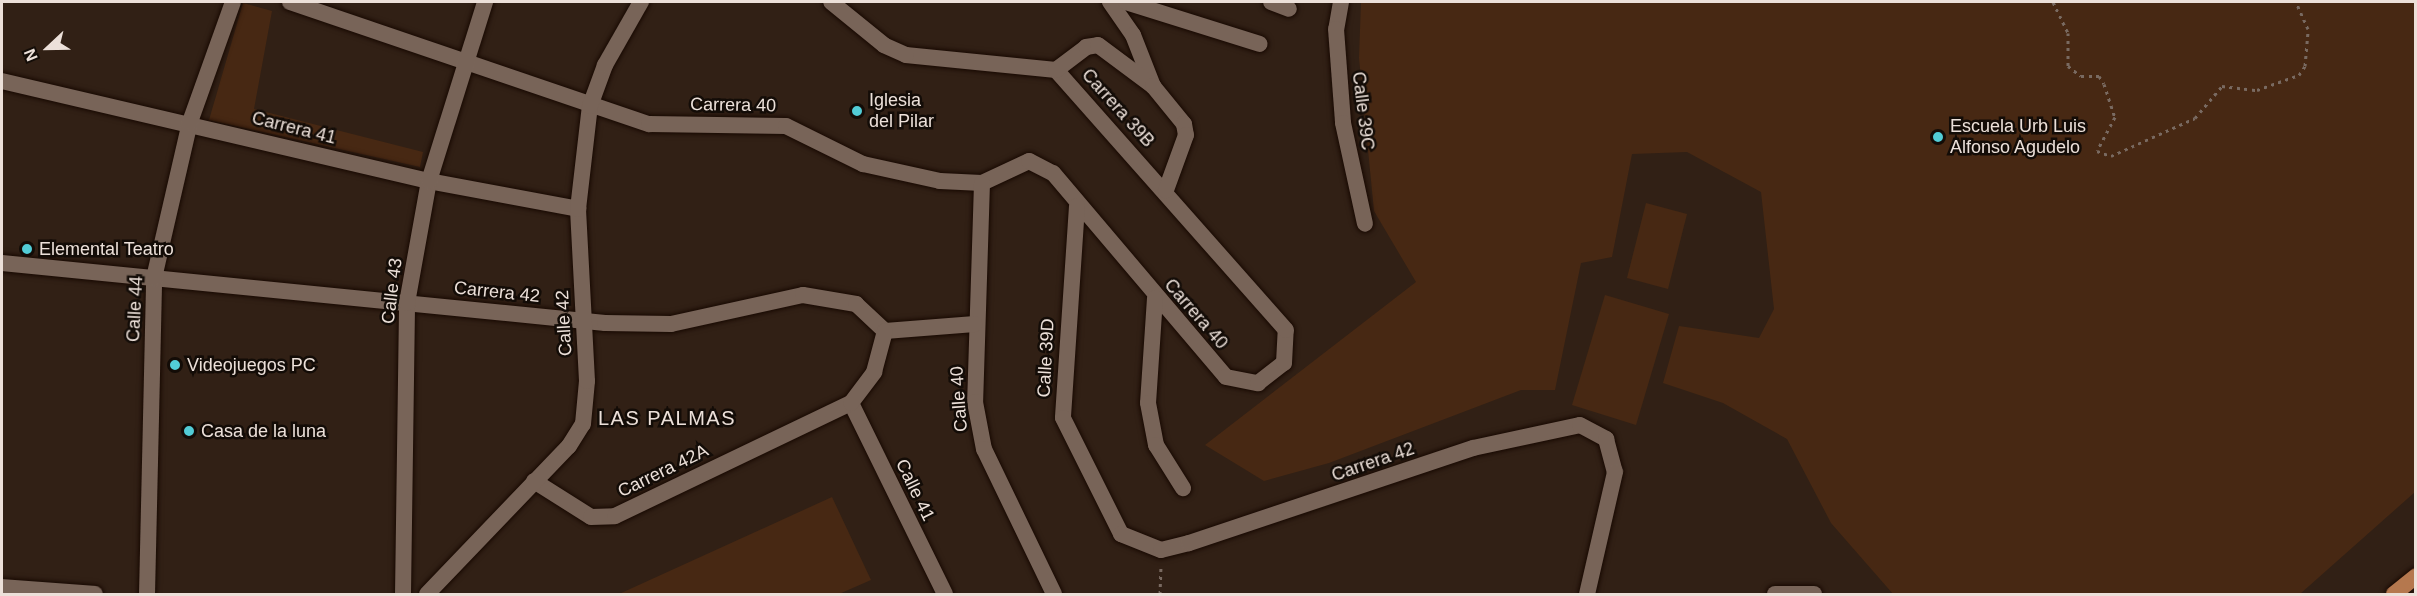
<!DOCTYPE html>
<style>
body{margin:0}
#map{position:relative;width:2417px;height:596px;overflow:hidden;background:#312015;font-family:Helvetica,sans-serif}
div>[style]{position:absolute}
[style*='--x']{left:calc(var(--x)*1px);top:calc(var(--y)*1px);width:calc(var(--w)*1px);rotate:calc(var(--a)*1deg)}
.green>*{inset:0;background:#472813}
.path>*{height:3px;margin-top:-1.5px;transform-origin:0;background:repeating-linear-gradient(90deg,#796a61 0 3px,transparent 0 7.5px)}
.roads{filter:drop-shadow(0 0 2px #180902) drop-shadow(0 0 2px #180902)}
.minor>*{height:16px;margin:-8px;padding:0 8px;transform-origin:8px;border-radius:8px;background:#786458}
.tertiary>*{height:16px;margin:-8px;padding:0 8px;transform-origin:8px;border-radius:8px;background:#786458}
.secondary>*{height:16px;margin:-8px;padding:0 8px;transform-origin:8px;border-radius:8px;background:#786458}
.primary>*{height:16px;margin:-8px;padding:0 8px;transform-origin:8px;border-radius:8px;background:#b5784e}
.dots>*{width:16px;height:16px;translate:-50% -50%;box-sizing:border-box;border:3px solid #130c07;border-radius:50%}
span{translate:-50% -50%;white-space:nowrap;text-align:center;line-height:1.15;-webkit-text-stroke:5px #130c07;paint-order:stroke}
.poi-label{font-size:18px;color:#ece0d9}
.left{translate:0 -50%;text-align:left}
.street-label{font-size:18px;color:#ece0d9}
.neighbourhood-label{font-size:20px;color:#ece0d9;letter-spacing:1.5px}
.frame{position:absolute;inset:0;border:3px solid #ece0d9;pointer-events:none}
.north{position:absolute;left:18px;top:18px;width:60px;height:60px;-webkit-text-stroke:4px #130c07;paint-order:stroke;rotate:248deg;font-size:16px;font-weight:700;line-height:24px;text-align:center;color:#ece0d9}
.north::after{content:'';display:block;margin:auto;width:21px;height:27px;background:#ece0d9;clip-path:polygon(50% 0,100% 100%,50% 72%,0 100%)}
</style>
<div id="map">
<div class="green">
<i style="clip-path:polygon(1361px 2px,2415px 2px,2415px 492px,2300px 594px,1893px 594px,1831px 523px,1787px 439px,1723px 403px,1663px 383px,1679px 326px,1759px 338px,1774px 309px,1761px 192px,1687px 152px,1632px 154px,1612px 257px,1581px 263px,1555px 390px,1521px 390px,1329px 463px,1264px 481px,1205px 445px,1416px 282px,1374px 211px,1359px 58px)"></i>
<i style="clip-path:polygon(243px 3px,272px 11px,254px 109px,423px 152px,420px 167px,209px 120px)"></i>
<i style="clip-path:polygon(1646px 203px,1687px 214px,1668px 289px,1627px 278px)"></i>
<i style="clip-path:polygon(1605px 295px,1669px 314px,1636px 425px,1572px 405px)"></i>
<i style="clip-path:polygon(832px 497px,871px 580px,839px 594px,619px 594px)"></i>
</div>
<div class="path">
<i style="--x:2053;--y:2;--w:34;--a:64"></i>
<i style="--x:2068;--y:33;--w:33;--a:90"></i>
<i style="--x:2068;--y:66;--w:16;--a:38"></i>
<i style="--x:2081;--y:76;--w:18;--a:0"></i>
<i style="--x:2099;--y:76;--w:9;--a:58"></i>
<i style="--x:2104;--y:84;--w:35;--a:72"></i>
<i style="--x:2115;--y:117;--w:38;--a:118"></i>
<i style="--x:2097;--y:151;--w:15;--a:20"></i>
<i style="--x:2111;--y:156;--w:92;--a:-24.3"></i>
<i style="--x:2195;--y:118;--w:42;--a:-49.8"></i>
<i style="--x:2222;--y:86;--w:35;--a:7"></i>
<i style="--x:2257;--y:90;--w:45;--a:-19.7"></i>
<i style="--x:2299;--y:75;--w:11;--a:-56"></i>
<i style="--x:2305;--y:66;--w:37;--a:-85"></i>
<i style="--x:2308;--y:29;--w:30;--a:-114"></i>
<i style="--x:1160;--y:594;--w:28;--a:-88"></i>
</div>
<div class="roads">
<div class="minor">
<i style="--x:290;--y:2;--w:379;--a:18.8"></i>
<i style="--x:649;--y:124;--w:137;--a:0.8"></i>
<i style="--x:786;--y:126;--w:86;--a:26.3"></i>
<i style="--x:863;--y:164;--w:79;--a:12.4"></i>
<i style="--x:940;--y:181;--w:42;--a:2.7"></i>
<i style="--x:982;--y:183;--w:52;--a:-25.1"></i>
<i style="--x:1029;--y:161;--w:27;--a:27"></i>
<i style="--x:1053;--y:173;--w:267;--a:49.7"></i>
<i style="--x:1226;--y:377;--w:33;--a:11"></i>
<i style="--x:1258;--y:383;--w:33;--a:-38"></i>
<i style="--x:1284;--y:363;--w:33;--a:-87"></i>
<i style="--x:1286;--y:330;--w:347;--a:-131.5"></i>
<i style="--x:1056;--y:70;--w:151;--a:-174.3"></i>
<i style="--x:906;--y:55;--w:24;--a:-156"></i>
<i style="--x:884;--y:45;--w:68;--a:-140.9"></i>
<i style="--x:1110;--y:2;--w:40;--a:55.1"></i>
<i style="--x:1133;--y:35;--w:55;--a:68.6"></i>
<i style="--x:1126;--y:2;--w:140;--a:17.4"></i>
<i style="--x:1271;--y:2;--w:19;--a:21"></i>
<i style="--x:1341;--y:2;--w:27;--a:100"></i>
<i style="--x:1336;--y:29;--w:94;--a:85.7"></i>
<i style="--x:1343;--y:123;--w:103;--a:77.7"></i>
<i style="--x:1056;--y:70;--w:38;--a:-37"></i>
<i style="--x:1086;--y:47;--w:12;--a:-9"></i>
<i style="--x:1098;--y:45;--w:69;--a:36.7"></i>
<i style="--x:1153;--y:86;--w:49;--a:50.8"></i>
<i style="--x:1184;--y:124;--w:11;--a:80"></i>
<i style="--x:1186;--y:135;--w:59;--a:110"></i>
<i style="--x:2;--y:81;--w:439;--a:13.2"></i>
<i style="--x:429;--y:181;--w:152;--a:10.6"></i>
<i style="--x:982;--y:183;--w:219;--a:91.8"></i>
<i style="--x:975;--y:402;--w:48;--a:79.2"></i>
<i style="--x:984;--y:449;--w:161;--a:64.2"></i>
<i style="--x:1077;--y:206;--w:212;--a:93.8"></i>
<i style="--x:1063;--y:418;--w:130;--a:63.4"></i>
<i style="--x:1121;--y:534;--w:43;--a:21.8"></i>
<i style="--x:1161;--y:550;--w:29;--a:-14"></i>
<i style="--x:1189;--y:543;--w:299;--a:-18.5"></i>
<i style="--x:1473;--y:448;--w:109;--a:-12.1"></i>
<i style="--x:1580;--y:425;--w:30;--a:28"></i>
<i style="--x:1606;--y:439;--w:34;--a:75"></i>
<i style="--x:1615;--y:472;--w:125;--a:102.9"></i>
<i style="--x:2;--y:263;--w:606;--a:5.68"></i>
<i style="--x:605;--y:323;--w:66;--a:0.9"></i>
<i style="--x:671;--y:324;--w:135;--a:-12.4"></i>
<i style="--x:803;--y:295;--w:54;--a:9.6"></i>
<i style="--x:856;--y:304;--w:40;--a:43"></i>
<i style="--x:1155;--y:298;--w:105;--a:93.8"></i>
<i style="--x:1148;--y:403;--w:43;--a:79.2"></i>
<i style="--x:1156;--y:445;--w:51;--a:57.9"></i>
<i style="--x:885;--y:331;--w:90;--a:-4.4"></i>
<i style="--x:851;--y:403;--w:213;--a:63.8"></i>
<i style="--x:534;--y:481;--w:67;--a:32.3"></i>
<i style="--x:591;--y:517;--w:24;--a:-2"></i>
<i style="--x:615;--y:516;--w:262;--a:-25.6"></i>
<i style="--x:851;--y:403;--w:39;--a:-53"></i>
<i style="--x:874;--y:372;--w:42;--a:-75"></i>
<i style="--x:403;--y:594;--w:291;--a:-89.2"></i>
<i style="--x:407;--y:303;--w:124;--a:-79.8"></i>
<i style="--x:429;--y:181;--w:188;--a:-72.6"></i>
<i style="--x:1775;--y:594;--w:39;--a:0"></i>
</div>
<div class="tertiary">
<i style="--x:2;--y:587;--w:93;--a:4.3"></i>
<i style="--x:427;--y:594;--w:205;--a:-46.2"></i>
<i style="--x:569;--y:446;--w:26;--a:-58"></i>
<i style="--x:583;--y:424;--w:43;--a:-84.7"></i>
<i style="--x:587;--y:381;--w:172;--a:-93"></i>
<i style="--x:578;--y:209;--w:104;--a:-83.4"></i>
<i style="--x:590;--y:106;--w:44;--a:-69.9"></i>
<i style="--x:605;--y:65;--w:73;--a:-60.3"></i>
</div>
<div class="secondary">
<i style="--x:147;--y:594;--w:316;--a:-88.7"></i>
<i style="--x:154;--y:278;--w:160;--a:-77"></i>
<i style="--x:190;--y:122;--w:127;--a:-70.3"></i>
</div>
<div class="primary">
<i style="--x:2394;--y:594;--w:28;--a:-39"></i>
</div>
</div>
<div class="dots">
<i style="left:857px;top:111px;background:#52ccd6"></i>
<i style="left:1938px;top:137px;background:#52ccd6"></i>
<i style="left:27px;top:249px;background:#52ccd6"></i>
<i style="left:175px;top:365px;background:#52ccd6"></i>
<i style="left:189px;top:431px;background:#52ccd6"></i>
</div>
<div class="poi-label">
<span class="left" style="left:869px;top:111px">Iglesia<br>del Pilar</span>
<span class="left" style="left:1950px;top:137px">Escuela Urb Luis<br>Alfonso Agudelo</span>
<span class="left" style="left:39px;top:249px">Elemental Teatro</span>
<span class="left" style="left:187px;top:365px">Videojuegos PC</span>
<span class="left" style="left:201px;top:431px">Casa de la luna</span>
</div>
<div class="street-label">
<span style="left:733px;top:105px;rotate:1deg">Carrera 40</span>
<span style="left:1118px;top:108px;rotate:48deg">Carrera 39B</span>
<span style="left:1363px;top:111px;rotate:83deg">Calle 39C</span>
<span style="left:294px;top:128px;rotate:14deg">Carrera 41</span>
<span style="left:392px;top:291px;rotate:-83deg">Calle 43</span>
<span style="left:497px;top:292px;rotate:6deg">Carrera 42</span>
<span style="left:135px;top:309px;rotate:-87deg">Calle 44</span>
<span style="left:1196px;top:314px;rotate:49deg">Carrera 40</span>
<span style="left:564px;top:323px;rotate:-93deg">Calle 42</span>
<span style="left:1046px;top:358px;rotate:-87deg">Calle 39D</span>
<span style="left:959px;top:399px;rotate:-94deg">Calle 40</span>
<span style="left:1373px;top:462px;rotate:-19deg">Carrera 42</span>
<span style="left:663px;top:471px;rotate:-26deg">Carrera 42A</span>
<span style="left:915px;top:490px;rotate:64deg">Calle 41</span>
</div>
<div class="neighbourhood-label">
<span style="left:667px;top:418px">LAS PALMAS</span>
</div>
<div class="frame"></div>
<div class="north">N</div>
</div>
